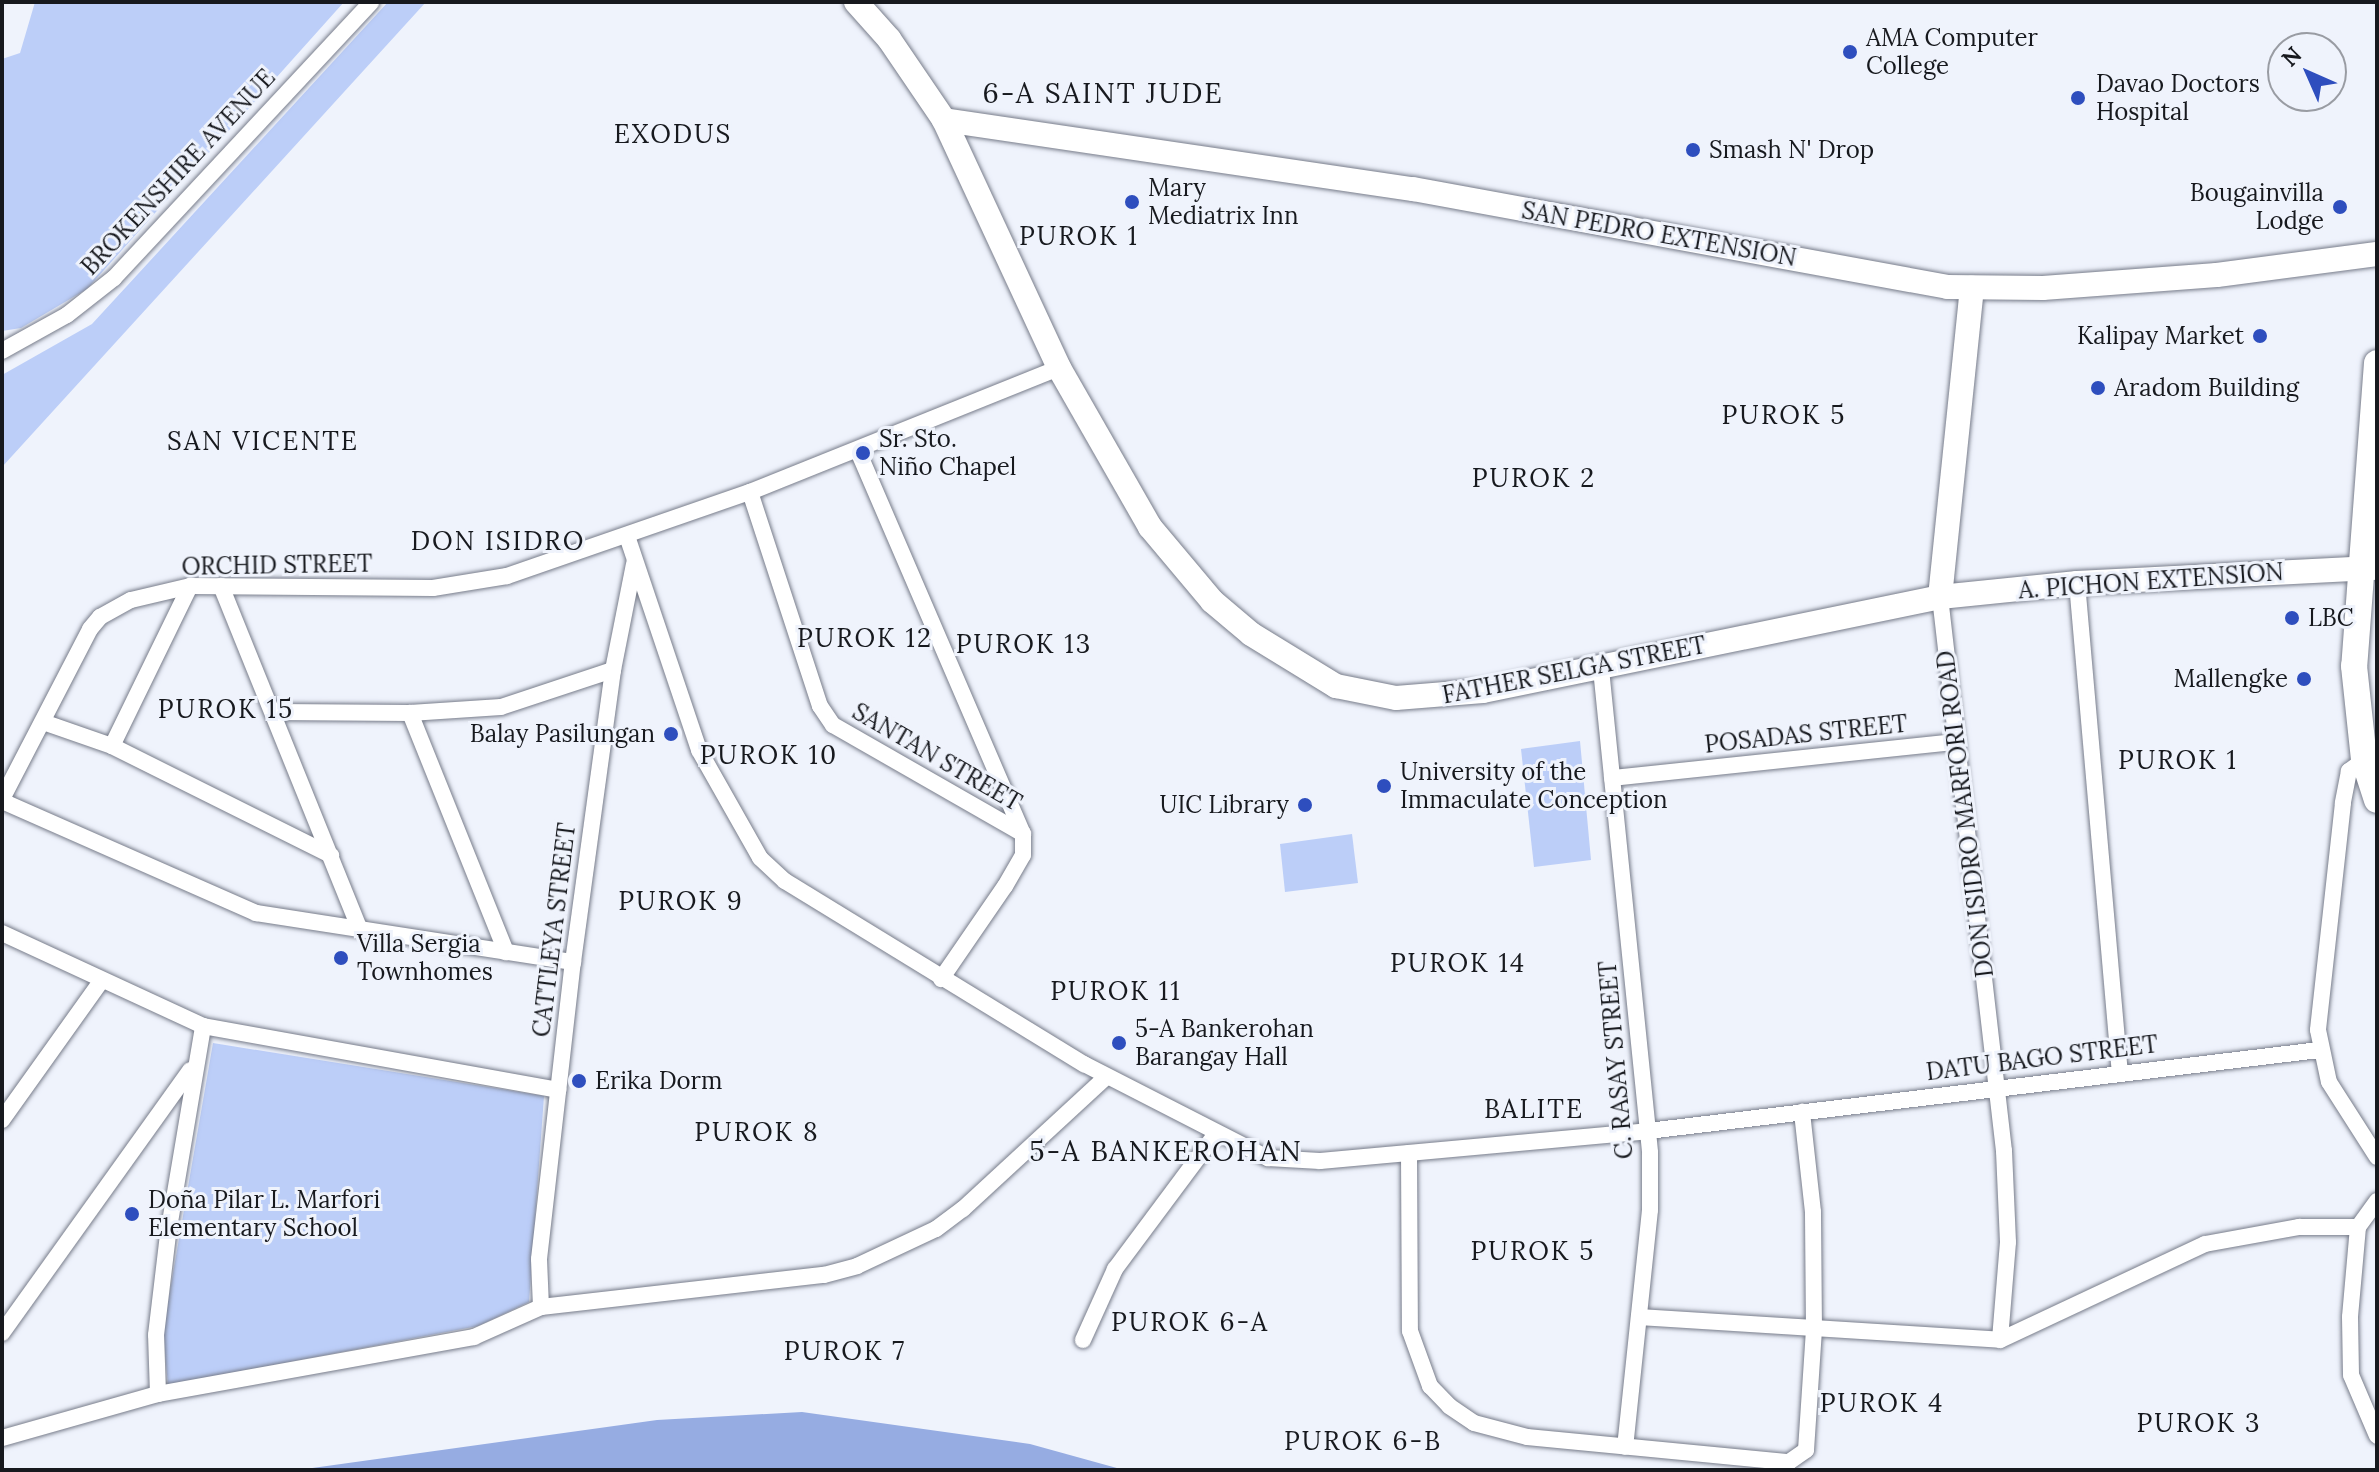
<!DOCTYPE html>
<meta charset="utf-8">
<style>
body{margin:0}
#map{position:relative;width:2379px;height:1472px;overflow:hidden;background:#eff3fc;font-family:Lora,serif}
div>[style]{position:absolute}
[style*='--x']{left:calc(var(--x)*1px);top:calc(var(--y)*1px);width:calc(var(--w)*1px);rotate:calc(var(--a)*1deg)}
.green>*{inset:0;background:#bccef8}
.water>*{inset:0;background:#96ace2}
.roads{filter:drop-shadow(0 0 2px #777c8a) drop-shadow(0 0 2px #777c8a)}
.street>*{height:16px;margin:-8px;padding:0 8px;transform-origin:8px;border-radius:8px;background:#fff}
.secondary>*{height:24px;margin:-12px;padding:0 12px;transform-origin:12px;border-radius:12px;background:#fff}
.primary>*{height:26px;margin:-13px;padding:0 13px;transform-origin:13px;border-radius:13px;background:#fff}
.dots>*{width:22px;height:22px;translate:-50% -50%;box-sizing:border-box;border:4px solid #eff3fc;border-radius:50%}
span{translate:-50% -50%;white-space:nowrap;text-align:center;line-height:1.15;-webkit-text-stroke:6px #eff3fc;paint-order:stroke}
.poi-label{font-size:24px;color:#17191e}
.left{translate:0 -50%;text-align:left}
.right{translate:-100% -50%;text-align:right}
.street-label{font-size:24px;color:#17191e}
.neighbourhood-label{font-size:26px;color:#17191e;letter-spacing:2px}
.quarter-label{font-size:28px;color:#17191e;letter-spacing:2px}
.frame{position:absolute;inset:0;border:4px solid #17191e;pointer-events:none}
.north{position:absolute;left:2267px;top:32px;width:80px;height:80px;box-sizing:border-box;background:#eff3fc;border:2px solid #999ca3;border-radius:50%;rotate:315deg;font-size:22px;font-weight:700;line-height:32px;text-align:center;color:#17191e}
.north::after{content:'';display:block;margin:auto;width:28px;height:36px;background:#2e4ebe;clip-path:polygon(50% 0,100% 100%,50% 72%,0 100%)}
</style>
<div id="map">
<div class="green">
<i style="clip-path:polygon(35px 2px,344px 2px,87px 289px,21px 328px,2px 331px,2px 59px,20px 53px)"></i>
<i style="clip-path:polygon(388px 2px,426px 2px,2px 467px,2px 375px,92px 324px)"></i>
<i style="clip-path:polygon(1580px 741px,1591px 860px,1534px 867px,1521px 749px)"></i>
<i style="clip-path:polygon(1352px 834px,1358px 883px,1285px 892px,1280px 844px)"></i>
<i style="clip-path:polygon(213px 1043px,544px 1096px,529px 1302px,478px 1326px,168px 1385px,163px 1331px)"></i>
</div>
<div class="water">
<i style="clip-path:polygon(802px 1412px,1030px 1444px,1124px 1470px,298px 1470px,657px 1420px)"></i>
</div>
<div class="roads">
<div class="street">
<i style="--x:2;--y:351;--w:74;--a:-29"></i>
<i style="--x:67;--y:315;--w:60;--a:-38.2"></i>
<i style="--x:114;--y:278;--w:377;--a:-47"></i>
<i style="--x:858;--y:451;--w:417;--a:66.7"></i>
<i style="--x:1023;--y:834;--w:21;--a:90"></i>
<i style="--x:1023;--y:855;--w:36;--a:120"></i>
<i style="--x:1005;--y:886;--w:113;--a:124.5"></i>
<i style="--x:750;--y:492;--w:225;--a:71.9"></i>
<i style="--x:820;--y:706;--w:23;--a:56"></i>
<i style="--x:833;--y:725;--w:219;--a:29.8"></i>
<i style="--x:627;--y:536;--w:226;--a:71.4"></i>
<i style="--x:699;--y:750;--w:124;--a:60.5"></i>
<i style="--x:760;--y:858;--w:34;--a:43"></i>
<i style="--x:785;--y:881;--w:351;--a:31.5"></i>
<i style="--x:1084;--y:1064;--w:207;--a:27.1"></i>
<i style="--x:1268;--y:1158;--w:52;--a:3.3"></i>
<i style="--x:1320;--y:1161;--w:329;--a:-5.2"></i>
<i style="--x:1648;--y:1131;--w:676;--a:-6.88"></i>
<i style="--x:2077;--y:583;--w:491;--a:85"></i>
<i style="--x:221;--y:586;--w:369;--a:68"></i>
<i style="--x:1940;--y:597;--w:558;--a:83.41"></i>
<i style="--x:2004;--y:1151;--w:91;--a:87.5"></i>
<i style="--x:2008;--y:1242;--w:98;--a:94.7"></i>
<i style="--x:1601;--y:669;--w:486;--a:84.2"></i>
<i style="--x:1650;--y:1153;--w:57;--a:90"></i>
<i style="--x:1650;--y:1210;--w:238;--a:96"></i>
<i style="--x:276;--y:712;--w:134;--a:0.4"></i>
<i style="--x:410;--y:713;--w:91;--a:-3.8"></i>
<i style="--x:501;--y:707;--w:118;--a:-18.3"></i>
<i style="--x:410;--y:713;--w:258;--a:68.1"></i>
<i style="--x:43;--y:722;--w:73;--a:19.2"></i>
<i style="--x:112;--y:746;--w:245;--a:26.5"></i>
<i style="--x:112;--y:746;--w:178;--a:-64"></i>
<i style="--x:2364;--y:760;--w:19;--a:144"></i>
<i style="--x:2349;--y:771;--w:33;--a:101"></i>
<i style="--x:2343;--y:803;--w:228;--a:96.3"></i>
<i style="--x:2318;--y:1030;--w:53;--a:78.1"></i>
<i style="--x:2329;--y:1082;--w:89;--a:57.4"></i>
<i style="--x:1612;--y:778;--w:347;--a:-6"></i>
<i style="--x:2;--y:799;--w:191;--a:-62.6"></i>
<i style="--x:90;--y:629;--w:16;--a:-50"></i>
<i style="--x:100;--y:617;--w:35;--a:-29"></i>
<i style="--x:131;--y:600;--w:61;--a:-13.3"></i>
<i style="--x:190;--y:586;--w:243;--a:0.5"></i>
<i style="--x:433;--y:588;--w:75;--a:-9.2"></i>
<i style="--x:507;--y:576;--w:257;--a:-19.1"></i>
<i style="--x:750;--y:492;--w:333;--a:-21.9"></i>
<i style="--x:2;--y:801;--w:278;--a:23.8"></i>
<i style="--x:256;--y:913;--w:321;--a:8.8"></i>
<i style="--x:2;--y:933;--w:221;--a:24.8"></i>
<i style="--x:203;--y:1026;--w:361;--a:10.2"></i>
<i style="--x:2;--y:1120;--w:171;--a:-54.5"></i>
<i style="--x:1409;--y:1153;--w:178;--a:89.7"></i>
<i style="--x:1410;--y:1331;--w:59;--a:70"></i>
<i style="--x:1430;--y:1386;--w:28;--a:46"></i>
<i style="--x:1449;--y:1406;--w:30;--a:34"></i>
<i style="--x:1474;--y:1423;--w:55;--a:14.8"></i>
<i style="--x:1527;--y:1437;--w:263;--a:5.5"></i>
<i style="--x:1789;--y:1462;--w:21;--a:-35"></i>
<i style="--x:1806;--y:1450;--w:120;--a:-86.2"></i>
<i style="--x:1814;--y:1330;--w:118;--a:-90.5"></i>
<i style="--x:1813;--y:1212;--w:101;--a:-96.3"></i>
<i style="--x:2377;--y:1201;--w:32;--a:126"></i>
<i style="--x:2358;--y:1227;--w:90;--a:95.1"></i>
<i style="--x:2350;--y:1317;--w:58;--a:89"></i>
<i style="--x:2351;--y:1375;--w:66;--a:66.9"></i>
<i style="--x:541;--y:1307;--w:48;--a:-92.4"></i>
<i style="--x:539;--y:1259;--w:299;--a:-83.5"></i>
<i style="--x:573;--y:962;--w:295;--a:-82.2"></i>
<i style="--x:613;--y:670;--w:108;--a:-78.8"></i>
<i style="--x:1639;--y:1317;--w:362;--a:3.6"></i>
<i style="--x:2000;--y:1340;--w:226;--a:-25.1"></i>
<i style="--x:2205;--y:1244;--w:96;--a:-10.3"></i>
<i style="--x:2299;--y:1227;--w:59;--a:0"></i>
<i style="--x:2;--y:1333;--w:323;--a:-54.4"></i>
<i style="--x:1083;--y:1340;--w:78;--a:-65.7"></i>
<i style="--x:1115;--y:1269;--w:167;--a:-53.3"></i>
<i style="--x:158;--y:1394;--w:59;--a:-91.9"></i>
<i style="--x:156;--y:1335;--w:102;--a:-83.2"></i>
<i style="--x:168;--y:1234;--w:211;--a:-80.4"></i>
<i style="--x:2;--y:1438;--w:162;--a:-15.8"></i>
<i style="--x:158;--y:1394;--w:321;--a:-10.2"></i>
<i style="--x:474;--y:1337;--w:73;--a:-24.1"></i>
<i style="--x:541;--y:1307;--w:285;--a:-6.5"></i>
<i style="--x:824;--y:1275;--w:34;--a:-15"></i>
<i style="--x:857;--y:1266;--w:87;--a:-25.1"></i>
<i style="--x:936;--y:1229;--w:34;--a:-37"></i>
<i style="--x:963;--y:1209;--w:195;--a:-42.7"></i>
</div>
<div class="secondary">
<i style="--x:856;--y:2;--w:50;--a:48.3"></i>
<i style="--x:889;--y:39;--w:98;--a:55.8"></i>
<i style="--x:944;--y:120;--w:273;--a:65.1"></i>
<i style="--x:1059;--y:368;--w:183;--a:60.2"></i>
<i style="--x:1150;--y:527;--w:97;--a:50"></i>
<i style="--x:1212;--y:601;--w:51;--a:40.2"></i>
<i style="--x:1251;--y:634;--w:100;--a:31.5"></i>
<i style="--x:1336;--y:686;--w:61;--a:11.3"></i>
<i style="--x:1396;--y:698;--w:87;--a:-4.6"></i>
<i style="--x:1483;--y:691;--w:467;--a:-11.6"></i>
<i style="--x:1940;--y:597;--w:138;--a:-5.8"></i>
<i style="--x:2077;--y:583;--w:300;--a:-2.9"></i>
<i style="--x:944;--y:120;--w:474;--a:8.4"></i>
<i style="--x:1413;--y:189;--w:544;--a:10.38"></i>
<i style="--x:1948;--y:287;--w:95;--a:0.6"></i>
<i style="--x:2043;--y:288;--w:174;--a:-4.3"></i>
<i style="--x:2217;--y:275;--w:161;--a:-7.5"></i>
<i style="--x:1940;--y:597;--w:311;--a:-84.1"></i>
</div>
<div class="primary">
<i style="--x:2377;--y:363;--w:304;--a:94.3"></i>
<i style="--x:2354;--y:666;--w:95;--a:83.9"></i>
<i style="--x:2364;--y:760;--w:42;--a:72"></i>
</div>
</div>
<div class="dots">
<i style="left:1850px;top:52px;background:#2e4ebe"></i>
<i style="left:2078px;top:98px;background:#2e4ebe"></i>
<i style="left:1693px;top:150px;background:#2e4ebe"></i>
<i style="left:1132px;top:202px;background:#2e4ebe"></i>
<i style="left:2340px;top:207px;background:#2e4ebe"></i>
<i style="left:2260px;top:336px;background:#2e4ebe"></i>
<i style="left:2098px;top:388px;background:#2e4ebe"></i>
<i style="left:863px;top:453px;background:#2e4ebe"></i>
<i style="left:2292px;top:618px;background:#2e4ebe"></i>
<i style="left:2304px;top:679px;background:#2e4ebe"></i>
<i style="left:671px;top:734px;background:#2e4ebe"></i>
<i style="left:1384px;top:786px;background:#2e4ebe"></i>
<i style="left:1305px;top:805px;background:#2e4ebe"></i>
<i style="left:341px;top:958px;background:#2e4ebe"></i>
<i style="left:1119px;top:1043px;background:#2e4ebe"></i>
<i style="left:579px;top:1081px;background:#2e4ebe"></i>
<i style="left:132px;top:1214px;background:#2e4ebe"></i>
</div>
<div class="poi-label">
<span class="left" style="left:1866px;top:52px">AMA Computer<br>College</span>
<span class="left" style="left:2096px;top:98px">Davao Doctors<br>Hospital</span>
<span class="left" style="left:1709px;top:150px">Smash N' Drop</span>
<span class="left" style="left:1148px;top:202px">Mary<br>Mediatrix Inn</span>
<span class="right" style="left:2324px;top:207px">Bougainvilla<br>Lodge</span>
<span class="right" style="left:2244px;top:336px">Kalipay Market</span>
<span class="left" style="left:2114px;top:388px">Aradom Building</span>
<span class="left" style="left:879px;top:453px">Sr. Sto.<br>Niño Chapel</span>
<span class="left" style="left:2308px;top:618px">LBC</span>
<span class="right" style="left:2288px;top:679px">Mallengke</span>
<span class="right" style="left:655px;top:734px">Balay Pasilungan</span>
<span class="left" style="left:1400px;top:786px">University of the<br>Immaculate Conception</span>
<span class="right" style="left:1289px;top:805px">UIC Library</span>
<span class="left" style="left:357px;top:958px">Villa Sergia<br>Townhomes</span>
<span class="left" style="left:1135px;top:1043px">5-A Bankerohan<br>Barangay Hall</span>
<span class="left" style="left:595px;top:1081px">Erika Dorm</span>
<span class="left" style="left:148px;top:1214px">Doña Pilar L. Marfori<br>Elementary School</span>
</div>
<div class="street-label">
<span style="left:178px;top:172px;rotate:-47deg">BROKENSHIRE AVENUE</span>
<span style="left:1659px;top:234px;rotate:10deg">SAN PEDRO EXTENSION</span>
<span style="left:277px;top:565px;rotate:-1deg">ORCHID STREET</span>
<span style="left:2151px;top:581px;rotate:-4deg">A. PICHON EXTENSION</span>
<span style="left:1574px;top:670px;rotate:-11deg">FATHER SELGA STREET</span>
<span style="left:1806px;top:734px;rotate:-6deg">POSADAS STREET</span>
<span style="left:937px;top:757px;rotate:30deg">SANTAN STREET</span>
<span style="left:1965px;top:814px;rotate:-97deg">DON ISIDRO MARFORI ROAD</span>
<span style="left:554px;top:930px;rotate:-83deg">CATTLEYA STREET</span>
<span style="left:2042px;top:1058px;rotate:-7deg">DATU BAGO STREET</span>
<span style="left:1616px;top:1060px;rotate:-95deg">C. RASAY STREET</span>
</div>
<div class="neighbourhood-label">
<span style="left:673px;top:134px">EXODUS</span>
<span style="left:1079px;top:236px">PUROK 1</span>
<span style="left:1784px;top:415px">PUROK 5</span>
<span style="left:263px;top:441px">SAN VICENTE</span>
<span style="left:1534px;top:478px">PUROK 2</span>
<span style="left:498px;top:541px">DON ISIDRO</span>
<span style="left:865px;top:638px">PUROK 12</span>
<span style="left:1024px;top:644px">PUROK 13</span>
<span style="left:226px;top:709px">PUROK 15</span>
<span style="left:769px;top:755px">PUROK 10</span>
<span style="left:2178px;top:760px">PUROK 1</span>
<span style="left:681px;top:901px">PUROK 9</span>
<span style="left:1458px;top:963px">PUROK 14</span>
<span style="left:1116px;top:991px">PUROK 11</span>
<span style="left:1534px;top:1109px">BALITE</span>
<span style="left:757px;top:1132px">PUROK 8</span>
<span style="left:1533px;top:1251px">PUROK 5</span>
<span style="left:1190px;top:1322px">PUROK 6-A</span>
<span style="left:845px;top:1351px">PUROK 7</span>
<span style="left:1882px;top:1403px">PUROK 4</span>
<span style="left:2199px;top:1423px">PUROK 3</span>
<span style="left:1363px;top:1441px">PUROK 6-B</span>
</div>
<div class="quarter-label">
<span style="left:1103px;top:93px">6-A SAINT JUDE</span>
<span style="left:1166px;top:1151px">5-A BANKEROHAN</span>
</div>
<div class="frame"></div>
<div class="north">N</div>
</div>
